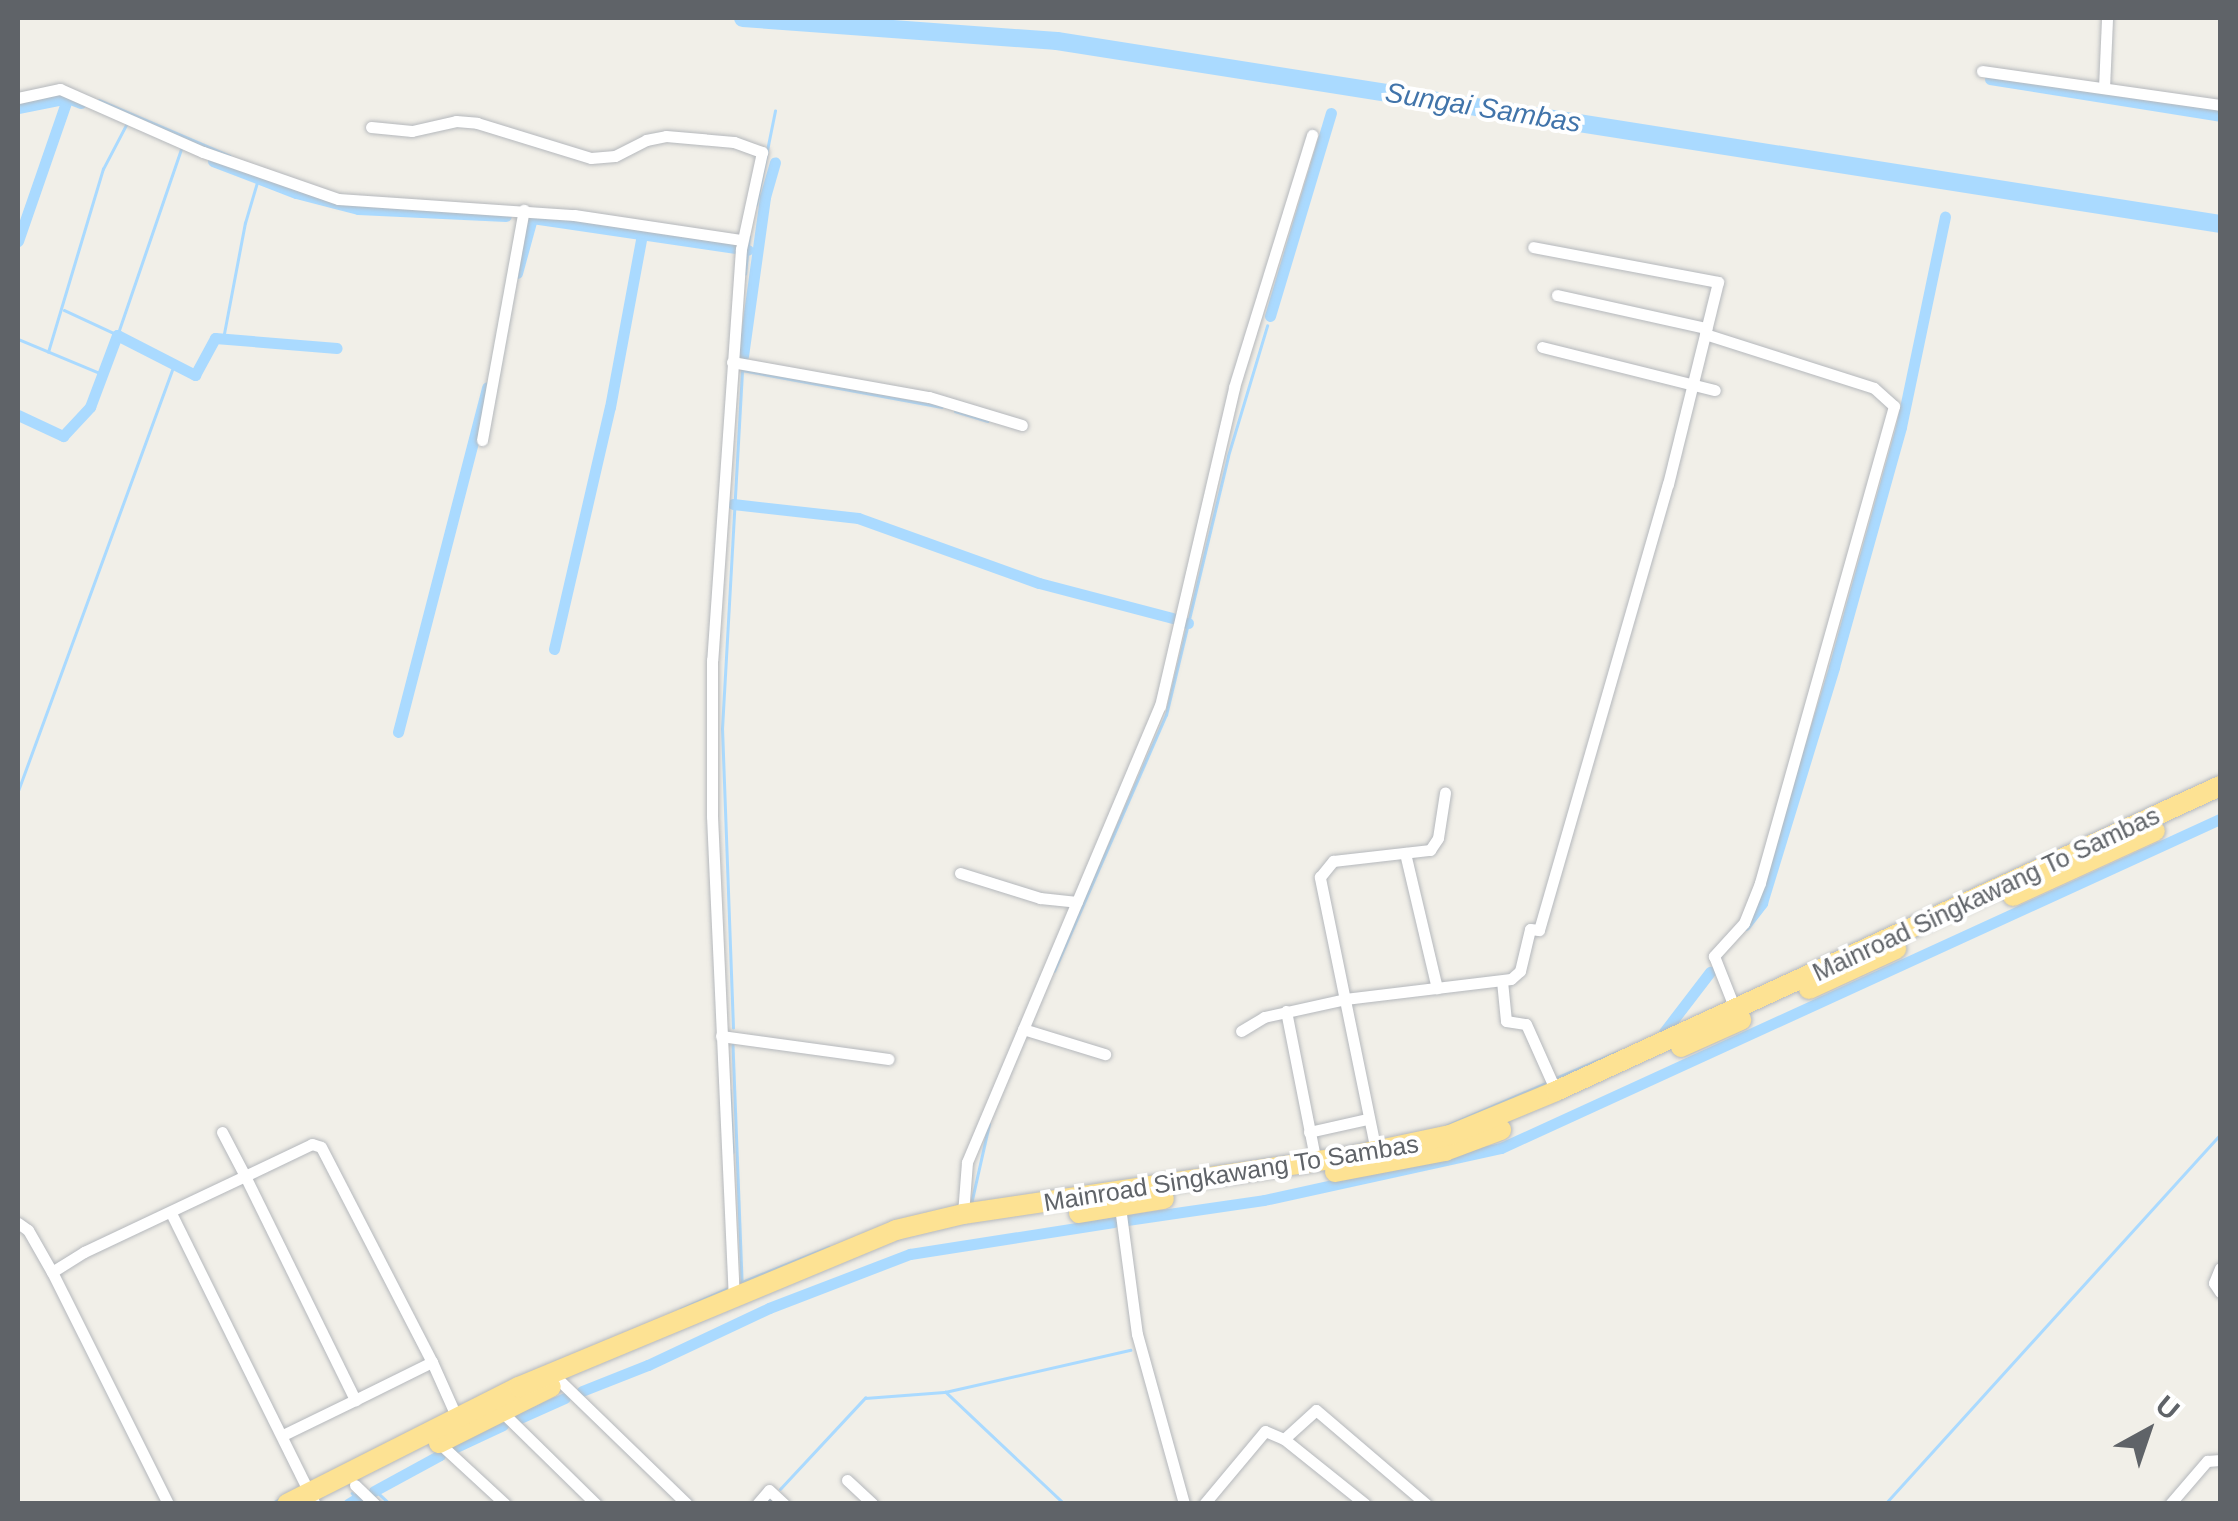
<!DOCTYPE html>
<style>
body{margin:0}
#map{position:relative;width:2238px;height:1521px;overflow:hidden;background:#f1efe8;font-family:Arial,sans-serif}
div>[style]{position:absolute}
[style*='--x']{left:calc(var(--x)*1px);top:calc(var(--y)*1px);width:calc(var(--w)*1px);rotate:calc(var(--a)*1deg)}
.stream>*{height:2.5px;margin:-1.25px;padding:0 1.25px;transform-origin:1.25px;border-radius:1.25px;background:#aadaff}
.canal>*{height:11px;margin:-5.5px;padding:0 5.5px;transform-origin:5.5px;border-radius:5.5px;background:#aadaff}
.river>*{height:18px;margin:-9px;padding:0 9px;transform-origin:9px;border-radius:9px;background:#aadaff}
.roads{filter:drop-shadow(0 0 2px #b5b8bc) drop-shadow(0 0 2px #b5b8bc)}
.street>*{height:11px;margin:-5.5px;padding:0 5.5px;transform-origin:5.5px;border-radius:5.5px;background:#fff}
.highway>*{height:20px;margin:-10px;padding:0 10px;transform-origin:10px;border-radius:10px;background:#fde293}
span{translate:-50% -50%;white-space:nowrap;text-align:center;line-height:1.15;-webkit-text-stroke:8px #fff;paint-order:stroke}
.street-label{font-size:25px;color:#5f6368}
.water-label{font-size:28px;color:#4174aa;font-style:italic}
.frame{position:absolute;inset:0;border:20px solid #5f6368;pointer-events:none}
.north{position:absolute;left:2098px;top:1381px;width:100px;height:100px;-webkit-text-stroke:8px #fff;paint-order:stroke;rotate:40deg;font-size:28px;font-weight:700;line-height:40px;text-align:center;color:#5f6368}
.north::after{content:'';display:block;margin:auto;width:35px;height:45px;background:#5f6368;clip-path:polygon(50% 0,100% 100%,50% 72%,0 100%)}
</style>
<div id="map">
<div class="stream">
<i style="--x:99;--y:100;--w:142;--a:23.1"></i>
<i style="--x:756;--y:205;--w:96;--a:-78.6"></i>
<i style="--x:745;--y:274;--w:37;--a:-84"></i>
<i style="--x:64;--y:310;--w:57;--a:24.8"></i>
<i style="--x:18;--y:339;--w:91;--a:22.6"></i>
<i style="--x:116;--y:339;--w:201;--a:-71.1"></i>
<i style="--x:223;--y:339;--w:118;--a:-79.3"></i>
<i style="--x:245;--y:223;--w:46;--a:-73.5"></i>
<i style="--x:48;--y:352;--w:191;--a:-73.3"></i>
<i style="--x:103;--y:169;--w:50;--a:-62.4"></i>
<i style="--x:742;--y:370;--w:203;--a:10.5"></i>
<i style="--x:955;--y:411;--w:34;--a:17"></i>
<i style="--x:18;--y:791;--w:455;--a:-69.9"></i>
<i style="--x:1054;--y:971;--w:279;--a:-66.4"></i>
<i style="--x:1166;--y:715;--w:266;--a:-76.5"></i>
<i style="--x:1228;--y:456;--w:136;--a:-73.3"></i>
<i style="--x:733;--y:1028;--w:299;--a:-92.1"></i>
<i style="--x:722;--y:729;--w:357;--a:-86.8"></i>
<i style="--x:733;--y:1045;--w:237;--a:87.8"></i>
<i style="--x:742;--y:1282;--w:93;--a:-22.1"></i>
<i style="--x:1556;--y:1078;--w:66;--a:-23.1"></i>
<i style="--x:730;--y:1090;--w:62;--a:87.2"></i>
<i style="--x:1446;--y:1126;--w:111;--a:-23.3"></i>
<i style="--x:971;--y:1204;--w:82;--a:-77.3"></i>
<i style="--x:681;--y:1309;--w:49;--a:-24"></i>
<i style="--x:780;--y:1489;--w:125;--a:-47"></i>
<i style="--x:865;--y:1398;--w:79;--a:-4.3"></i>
<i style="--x:375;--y:1490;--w:21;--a:43"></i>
<i style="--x:352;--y:1493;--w:14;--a:51"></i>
<i style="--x:270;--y:1504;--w:11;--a:-27"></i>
<i style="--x:767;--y:1504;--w:4;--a:-56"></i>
<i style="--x:1064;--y:1504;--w:163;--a:-136.7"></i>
<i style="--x:945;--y:1392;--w:190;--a:-12.8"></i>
<i style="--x:1885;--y:1504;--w:499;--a:-47.8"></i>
</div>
<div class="canal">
<i style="--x:1990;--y:79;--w:233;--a:9.1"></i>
<i style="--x:18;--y:108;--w:51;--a:-11.3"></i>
<i style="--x:68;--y:98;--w:14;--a:21"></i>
<i style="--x:213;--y:161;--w:89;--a:21.1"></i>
<i style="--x:296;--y:193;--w:64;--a:14.5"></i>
<i style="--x:358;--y:209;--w:148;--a:2.7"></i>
<i style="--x:18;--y:241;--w:152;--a:-70.9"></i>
<i style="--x:517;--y:273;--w:57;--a:-74.7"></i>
<i style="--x:532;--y:218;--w:218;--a:8.4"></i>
<i style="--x:1270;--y:316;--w:212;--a:-73.3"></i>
<i style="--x:743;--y:356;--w:161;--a:-82.1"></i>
<i style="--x:765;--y:197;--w:36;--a:-74"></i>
<i style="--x:18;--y:415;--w:50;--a:25"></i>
<i style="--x:63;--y:436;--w:40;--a:-47"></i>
<i style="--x:90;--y:407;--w:77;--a:-69.4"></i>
<i style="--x:117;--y:335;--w:88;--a:27.1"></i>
<i style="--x:195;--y:375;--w:42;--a:-61.6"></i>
<i style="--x:215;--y:338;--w:122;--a:4.7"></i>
<i style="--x:733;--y:504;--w:126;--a:6.4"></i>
<i style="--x:858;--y:518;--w:192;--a:19.8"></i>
<i style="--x:1039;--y:583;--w:138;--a:14.7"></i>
<i style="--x:1187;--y:623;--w:1;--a:0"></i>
<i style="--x:554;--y:649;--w:248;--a:-77"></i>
<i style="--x:610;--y:407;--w:176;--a:-79.5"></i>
<i style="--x:398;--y:732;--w:356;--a:-75.5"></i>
<i style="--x:1745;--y:925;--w:28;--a:-52"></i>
<i style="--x:1762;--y:903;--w:247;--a:-73"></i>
<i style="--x:1834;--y:667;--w:249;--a:-74.4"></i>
<i style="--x:1901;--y:427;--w:215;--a:-78.2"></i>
<i style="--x:1664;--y:1032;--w:76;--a:-52.5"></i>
<i style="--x:1127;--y:1220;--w:138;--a:-8.3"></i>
<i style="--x:1264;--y:1200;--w:243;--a:-12.4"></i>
<i style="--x:1501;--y:1148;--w:791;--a:-24.59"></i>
<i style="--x:582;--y:1391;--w:71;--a:-21.5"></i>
<i style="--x:648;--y:1365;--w:134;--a:-25.2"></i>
<i style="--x:769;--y:1308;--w:151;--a:-21"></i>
<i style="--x:910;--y:1254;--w:206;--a:-8.9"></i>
<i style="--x:520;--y:1418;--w:49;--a:-24"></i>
<i style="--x:456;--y:1447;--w:52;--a:-25.1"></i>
<i style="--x:374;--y:1491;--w:75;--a:-28.6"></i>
<i style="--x:348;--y:1504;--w:12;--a:-31"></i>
</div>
<div class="river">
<i style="--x:743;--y:18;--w:315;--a:4.2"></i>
<i style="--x:1057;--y:41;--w:1177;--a:8.94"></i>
</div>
<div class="roads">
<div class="street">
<i style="--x:1982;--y:71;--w:240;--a:8.1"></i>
<i style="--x:2104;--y:88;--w:70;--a:-87.5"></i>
<i style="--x:18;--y:98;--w:43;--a:-12.1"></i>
<i style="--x:60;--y:89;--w:156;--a:23.8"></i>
<i style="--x:203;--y:152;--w:143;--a:19.2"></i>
<i style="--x:338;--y:199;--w:237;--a:3.9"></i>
<i style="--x:574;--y:215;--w:170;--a:8.5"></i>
<i style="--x:371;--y:127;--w:41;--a:5.6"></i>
<i style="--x:412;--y:131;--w:45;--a:-12.8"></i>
<i style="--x:456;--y:121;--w:21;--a:5"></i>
<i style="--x:477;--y:123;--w:119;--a:17.1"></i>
<i style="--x:591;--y:158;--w:24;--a:-5"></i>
<i style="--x:615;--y:156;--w:35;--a:-27"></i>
<i style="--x:646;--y:140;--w:20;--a:-11"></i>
<i style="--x:666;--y:136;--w:68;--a:5"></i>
<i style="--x:734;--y:142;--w:30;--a:20"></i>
<i style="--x:762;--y:152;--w:99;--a:102.2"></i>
<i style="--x:741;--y:249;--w:412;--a:94"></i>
<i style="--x:712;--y:660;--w:156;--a:90"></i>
<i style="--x:712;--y:816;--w:479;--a:87.4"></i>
<i style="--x:1557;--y:295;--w:153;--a:12.5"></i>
<i style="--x:1705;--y:334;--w:177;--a:17.7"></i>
<i style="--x:1874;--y:388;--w:27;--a:42"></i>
<i style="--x:1894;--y:406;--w:495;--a:105.7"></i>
<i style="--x:1760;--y:883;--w:43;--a:111.8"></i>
<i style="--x:1744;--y:923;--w:45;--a:132.3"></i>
<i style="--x:1714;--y:956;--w:57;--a:68.4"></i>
<i style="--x:1542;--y:347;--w:178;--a:14"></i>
<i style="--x:732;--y:362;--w:200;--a:10.1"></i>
<i style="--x:929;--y:397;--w:97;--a:16.8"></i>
<i style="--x:482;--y:440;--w:234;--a:-79.7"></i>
<i style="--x:1405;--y:853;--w:139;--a:76.7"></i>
<i style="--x:960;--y:873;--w:84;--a:17.4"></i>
<i style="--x:1040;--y:898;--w:37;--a:6"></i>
<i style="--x:1502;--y:981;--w:40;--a:84.3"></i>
<i style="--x:1506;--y:1021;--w:20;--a:9"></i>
<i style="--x:1526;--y:1024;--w:73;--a:65.9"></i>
<i style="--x:1286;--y:1011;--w:154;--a:78.8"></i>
<i style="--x:1023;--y:1029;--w:86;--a:17"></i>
<i style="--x:1241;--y:1031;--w:27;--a:-31"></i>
<i style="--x:1264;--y:1017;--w:83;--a:-12.5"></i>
<i style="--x:1345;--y:999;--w:167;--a:-6.9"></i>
<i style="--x:1511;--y:979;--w:12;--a:-42"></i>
<i style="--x:1520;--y:971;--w:43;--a:-76.6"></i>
<i style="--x:1530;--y:929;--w:9;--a:6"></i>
<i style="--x:1539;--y:930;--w:464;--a:-73.9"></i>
<i style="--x:1668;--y:484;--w:208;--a:-76.1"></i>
<i style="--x:1718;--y:282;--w:188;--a:-169.3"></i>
<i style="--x:721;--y:1036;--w:169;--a:7.8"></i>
<i style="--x:222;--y:1132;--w:50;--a:62.4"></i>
<i style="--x:245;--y:1176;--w:74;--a:-25.5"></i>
<i style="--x:312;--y:1144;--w:9;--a:18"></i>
<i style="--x:321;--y:1147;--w:242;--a:62.7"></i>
<i style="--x:1309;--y:1132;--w:59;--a:-12.6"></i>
<i style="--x:1376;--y:1151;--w:280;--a:-101.6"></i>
<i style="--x:1320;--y:877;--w:21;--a:-51"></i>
<i style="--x:1333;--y:861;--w:98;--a:-6.5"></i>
<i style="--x:1430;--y:850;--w:14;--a:-56"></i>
<i style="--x:1438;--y:838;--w:46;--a:-81.2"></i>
<i style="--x:1120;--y:1207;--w:128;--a:82.4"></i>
<i style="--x:1137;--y:1334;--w:176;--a:74.5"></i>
<i style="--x:171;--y:1213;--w:325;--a:63.7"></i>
<i style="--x:963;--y:1214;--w:52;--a:-85.6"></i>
<i style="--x:967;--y:1162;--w:495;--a:-67.1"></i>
<i style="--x:1160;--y:706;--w:327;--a:-76.9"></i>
<i style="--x:1234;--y:387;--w:264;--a:-72.8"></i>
<i style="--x:18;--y:1223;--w:12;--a:35"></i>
<i style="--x:28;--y:1230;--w:48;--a:60.3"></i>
<i style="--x:52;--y:1272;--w:38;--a:-32"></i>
<i style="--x:84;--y:1252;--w:178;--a:-25.3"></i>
<i style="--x:245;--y:1176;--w:250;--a:63.8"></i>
<i style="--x:355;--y:1400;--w:86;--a:-26.3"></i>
<i style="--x:432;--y:1362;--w:61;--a:65.9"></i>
<i style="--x:2220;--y:1268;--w:16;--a:112"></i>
<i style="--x:2214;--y:1283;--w:11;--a:56"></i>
<i style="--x:52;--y:1272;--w:259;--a:63.4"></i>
<i style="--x:561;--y:1382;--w:175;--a:44.1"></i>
<i style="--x:501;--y:1411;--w:133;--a:44.4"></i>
<i style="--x:283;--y:1435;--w:80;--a:-25.9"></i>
<i style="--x:1284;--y:1439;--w:104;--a:38.7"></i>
<i style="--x:439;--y:1443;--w:90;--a:42.7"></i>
<i style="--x:847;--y:1480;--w:35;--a:43"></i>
<i style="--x:355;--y:1485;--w:28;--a:44"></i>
<i style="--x:757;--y:1504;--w:18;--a:-49"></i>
<i style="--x:769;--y:1490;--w:21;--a:43"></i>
<i style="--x:1204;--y:1504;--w:95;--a:-50.1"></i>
<i style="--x:1265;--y:1431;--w:21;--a:23"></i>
<i style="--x:1284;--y:1439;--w:43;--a:-42.2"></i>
<i style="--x:1316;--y:1410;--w:145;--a:40.5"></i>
<i style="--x:2170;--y:1504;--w:57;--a:-49.3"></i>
<i style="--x:2207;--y:1461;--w:13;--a:-4"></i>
</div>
<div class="highway">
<i style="--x:2013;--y:896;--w:156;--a:-24.6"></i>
<i style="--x:1809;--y:989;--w:96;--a:-24.7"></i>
<i style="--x:1681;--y:1047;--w:66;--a:-24.2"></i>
<i style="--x:1335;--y:1172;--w:112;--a:-10.8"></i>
<i style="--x:1445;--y:1151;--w:60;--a:-20.6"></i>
<i style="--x:1079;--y:1213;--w:86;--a:-9.4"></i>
<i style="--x:439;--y:1443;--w:125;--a:-26.6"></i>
<i style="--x:287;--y:1504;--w:260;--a:-26.8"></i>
<i style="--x:519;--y:1387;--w:408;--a:-22.6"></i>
<i style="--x:896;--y:1230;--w:69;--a:-13.4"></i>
<i style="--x:963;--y:1214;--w:392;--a:-8.5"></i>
<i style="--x:1351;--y:1156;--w:101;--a:-12"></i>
<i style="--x:1450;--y:1135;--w:115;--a:-22.5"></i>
<i style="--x:1556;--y:1091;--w:731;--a:-24.67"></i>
</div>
</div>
<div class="street-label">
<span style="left:1986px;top:894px;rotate:-25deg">Mainroad Singkawang To Sambas</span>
<span style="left:1231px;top:1173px;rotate:-9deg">Mainroad Singkawang To Sambas</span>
</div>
<div class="water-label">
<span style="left:1483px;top:108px;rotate:9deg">Sungai Sambas</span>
</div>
<div class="frame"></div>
<div class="north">U</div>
</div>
